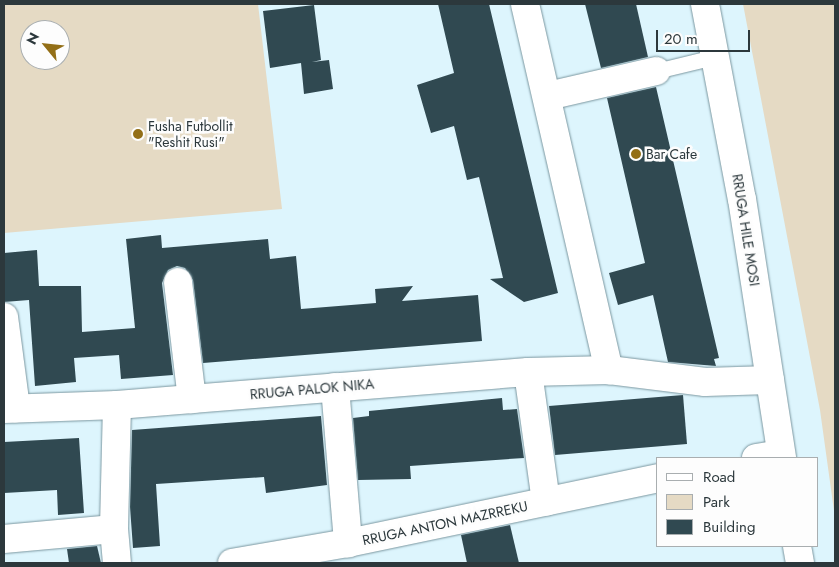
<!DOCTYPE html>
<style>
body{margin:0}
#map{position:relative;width:839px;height:567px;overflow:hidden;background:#ddf5fd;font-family:Jost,sans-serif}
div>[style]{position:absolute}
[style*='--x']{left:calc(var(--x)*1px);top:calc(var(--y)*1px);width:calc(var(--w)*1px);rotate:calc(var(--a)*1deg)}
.green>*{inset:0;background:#e5dac4}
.building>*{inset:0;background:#304951}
.roads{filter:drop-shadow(0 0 1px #7b97a0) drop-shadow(0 0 1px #7b97a0)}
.service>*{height:15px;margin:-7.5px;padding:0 7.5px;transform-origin:7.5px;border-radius:7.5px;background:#fff}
.minor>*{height:28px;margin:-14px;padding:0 14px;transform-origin:14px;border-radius:14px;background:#fff}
.secondary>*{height:28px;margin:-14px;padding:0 14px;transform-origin:14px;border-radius:14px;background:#fff}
.dots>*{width:14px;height:14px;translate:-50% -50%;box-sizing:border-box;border:2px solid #fdfdfd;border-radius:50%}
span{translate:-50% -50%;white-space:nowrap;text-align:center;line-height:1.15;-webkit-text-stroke:5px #fdfdfd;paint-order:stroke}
.poi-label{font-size:14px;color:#2c383c}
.left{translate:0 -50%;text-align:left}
.street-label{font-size:14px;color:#2c383c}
.frame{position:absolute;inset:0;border:5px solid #2c383c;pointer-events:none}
.legend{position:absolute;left:656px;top:457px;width:162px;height:90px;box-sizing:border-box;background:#fdfdfd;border:1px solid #a9aeb0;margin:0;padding:6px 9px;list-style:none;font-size:15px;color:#2c383c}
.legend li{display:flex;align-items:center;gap:10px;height:25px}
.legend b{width:25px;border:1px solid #a9aeb0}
.north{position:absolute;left:20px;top:20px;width:50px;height:50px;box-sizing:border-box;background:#fdfdfd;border:1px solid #a9aeb0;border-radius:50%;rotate:298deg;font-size:14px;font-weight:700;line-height:20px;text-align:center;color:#2c383c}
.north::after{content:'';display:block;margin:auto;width:18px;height:22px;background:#936f17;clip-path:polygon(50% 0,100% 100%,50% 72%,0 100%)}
.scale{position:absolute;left:656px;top:30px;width:94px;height:22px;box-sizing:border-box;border:2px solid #2c383c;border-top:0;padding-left:6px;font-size:15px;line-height:18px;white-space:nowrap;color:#2c383c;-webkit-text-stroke:4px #fdfdfd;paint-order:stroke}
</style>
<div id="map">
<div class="green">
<i style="clip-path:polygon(evenodd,4px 4px,258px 4px,282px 209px,4px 233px,4px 4px,30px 30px,60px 30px,60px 60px,30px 60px,30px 30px)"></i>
<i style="clip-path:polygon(743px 4px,835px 4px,835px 518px,820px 410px)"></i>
</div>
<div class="building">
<i style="clip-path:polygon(438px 4px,489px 4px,558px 293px,524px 302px,490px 279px,503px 278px,479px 177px,467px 180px,454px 126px,431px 133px,417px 85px,454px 73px)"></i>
<i style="clip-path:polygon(585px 4px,636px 4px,648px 57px,601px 68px)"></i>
<i style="clip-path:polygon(314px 5px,321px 60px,312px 62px,329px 60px,333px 89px,304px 94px,301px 63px,270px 68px,263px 11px)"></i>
<i style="clip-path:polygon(656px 87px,719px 358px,714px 359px,716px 366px,668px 362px,653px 295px,618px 305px,609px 273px,645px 263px,607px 98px)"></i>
<i style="clip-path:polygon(161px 235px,162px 248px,268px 239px,270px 259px,296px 256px,301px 309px,376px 303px,375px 289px,413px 286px,402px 301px,478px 295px,482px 341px,203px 363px,193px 280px,185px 268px,177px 266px,168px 270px,162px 283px,173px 375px,121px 379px,119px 355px,74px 358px,76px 382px,35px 386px,29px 300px,4px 302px,4px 253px,37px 250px,39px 286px,81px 286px,82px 332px,135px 328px,126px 239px)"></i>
<i style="clip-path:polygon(683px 395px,687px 444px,555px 455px,549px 406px)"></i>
<i style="clip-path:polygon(502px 398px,503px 410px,517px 409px,524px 458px,410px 466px,411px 479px,358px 480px,353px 418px,369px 416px,369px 411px)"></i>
<i style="clip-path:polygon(321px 416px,327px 485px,266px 493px,264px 477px,156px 484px,160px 546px,133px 548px,130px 507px,132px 430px)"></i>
<i style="clip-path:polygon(79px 438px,84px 513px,58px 515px,57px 490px,4px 493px,4px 442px)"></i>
<i style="clip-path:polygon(510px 525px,519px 563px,467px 563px,461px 535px)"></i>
<i style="clip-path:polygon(97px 546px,101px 563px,69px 563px,67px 549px)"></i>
</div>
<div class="roads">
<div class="service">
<i style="--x:656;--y:71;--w:60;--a:-13.6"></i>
</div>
<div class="minor">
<i style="--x:525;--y:4;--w:376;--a:77.1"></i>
<i style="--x:548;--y:96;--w:111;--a:-13"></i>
<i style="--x:178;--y:282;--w:118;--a:83.2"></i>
<i style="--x:4;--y:317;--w:92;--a:82.5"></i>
<i style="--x:528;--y:372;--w:131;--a:82.1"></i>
<i style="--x:335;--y:387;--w:157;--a:85.2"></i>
<i style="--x:117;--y:405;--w:124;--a:91.4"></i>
<i style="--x:114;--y:529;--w:34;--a:85"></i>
<i style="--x:4;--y:409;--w:113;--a:-2"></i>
<i style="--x:117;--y:405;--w:412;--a:-4.6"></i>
<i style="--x:528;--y:372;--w:81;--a:-1.4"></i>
<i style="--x:609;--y:370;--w:97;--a:7.1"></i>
<i style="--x:705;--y:382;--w:65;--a:-1.8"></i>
<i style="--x:756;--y:458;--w:25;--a:-9"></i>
<i style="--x:4;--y:539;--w:110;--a:-5.2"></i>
<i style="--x:232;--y:563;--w:118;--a:-9.8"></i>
<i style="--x:348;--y:543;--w:317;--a:-11.8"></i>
</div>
<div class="secondary">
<i style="--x:705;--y:4;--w:198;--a:79.3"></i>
<i style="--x:742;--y:199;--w:262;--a:81.2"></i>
<i style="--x:797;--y:546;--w:17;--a:80"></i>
</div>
</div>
<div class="dots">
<i style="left:138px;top:134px;background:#936f17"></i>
<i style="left:636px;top:154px;background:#936f17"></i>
</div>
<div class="poi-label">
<span class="left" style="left:148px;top:134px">Fusha Futbollit<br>"Reshit Rusi"</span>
<span class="left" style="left:646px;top:154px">Bar Cafe</span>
</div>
<div class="street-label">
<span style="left:746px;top:230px;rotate:81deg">RRUGA HILE MOSI</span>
<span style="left:312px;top:389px;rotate:-5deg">RRUGA PALOK NIKA</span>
<span style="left:445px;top:523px;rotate:-12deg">RRUGA ANTON MAZRREKU</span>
</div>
<div class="frame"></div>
<ul class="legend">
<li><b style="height:6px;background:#fff"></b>Road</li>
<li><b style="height:14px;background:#e5dac4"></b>Park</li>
<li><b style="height:14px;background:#304951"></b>Building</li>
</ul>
<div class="north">N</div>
<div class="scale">20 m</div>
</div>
